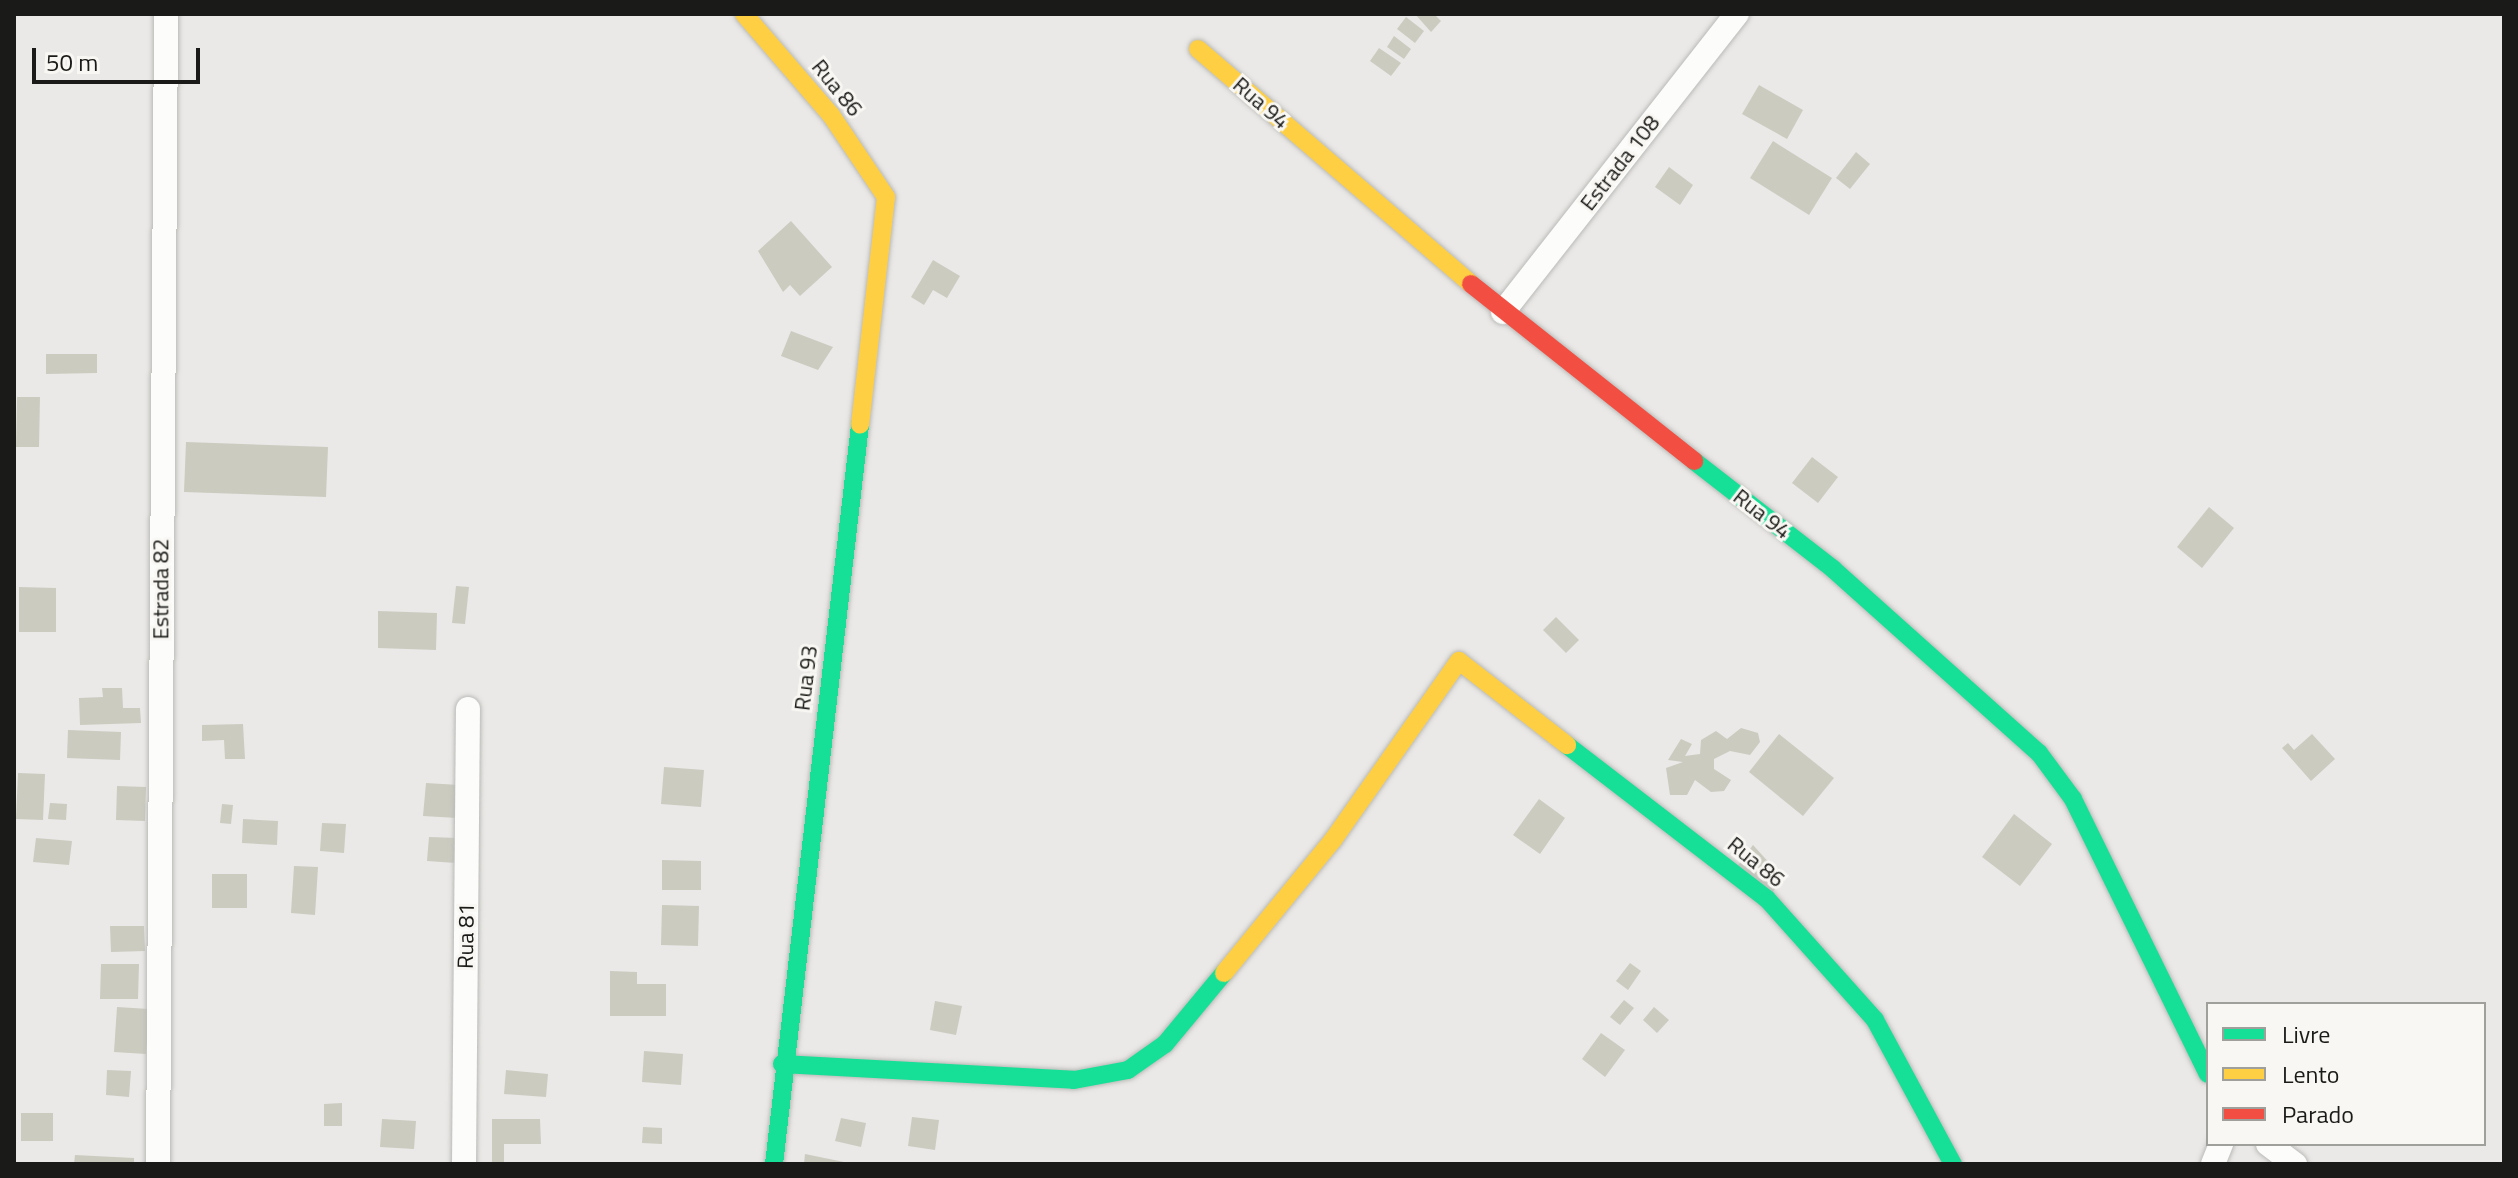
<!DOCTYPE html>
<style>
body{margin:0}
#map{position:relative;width:2518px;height:1178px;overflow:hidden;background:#eae9e7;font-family:"Titillium Web",sans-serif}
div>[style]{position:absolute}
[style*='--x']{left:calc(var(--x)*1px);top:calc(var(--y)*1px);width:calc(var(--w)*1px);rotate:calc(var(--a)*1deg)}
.building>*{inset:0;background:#cbcbc0}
.roads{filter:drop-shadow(0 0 2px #babab8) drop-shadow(0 0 2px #babab8)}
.street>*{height:24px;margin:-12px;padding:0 12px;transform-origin:12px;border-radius:12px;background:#fcfcfb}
.fast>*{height:18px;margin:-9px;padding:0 9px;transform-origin:9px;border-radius:9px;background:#16e098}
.slow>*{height:18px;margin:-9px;padding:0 9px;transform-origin:9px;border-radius:9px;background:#ffcf43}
.jam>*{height:18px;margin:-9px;padding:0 9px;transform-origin:9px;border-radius:9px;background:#f24e42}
span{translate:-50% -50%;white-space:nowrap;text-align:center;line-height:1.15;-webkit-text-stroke:6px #f8f7f3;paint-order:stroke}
.street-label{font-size:22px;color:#1a1a18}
.frame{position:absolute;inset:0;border:16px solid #1a1a18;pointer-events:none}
.legend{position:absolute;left:2206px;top:1002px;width:280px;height:144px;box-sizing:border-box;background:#f8f7f3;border:2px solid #9f9f9b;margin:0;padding:10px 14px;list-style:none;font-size:24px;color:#1a1a18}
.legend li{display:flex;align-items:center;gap:16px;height:40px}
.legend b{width:40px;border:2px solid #9f9f9b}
.scale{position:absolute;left:32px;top:48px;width:168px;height:36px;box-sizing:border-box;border:4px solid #1a1a18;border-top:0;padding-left:10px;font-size:24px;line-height:28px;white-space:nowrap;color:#1a1a18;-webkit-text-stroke:6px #f8f7f3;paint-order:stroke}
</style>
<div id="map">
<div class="building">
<i style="clip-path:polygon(1415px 14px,1434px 14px,1441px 21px,1431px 32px)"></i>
<i style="clip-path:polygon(1406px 17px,1424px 31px,1415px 43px,1397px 29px)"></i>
<i style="clip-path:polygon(1394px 36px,1411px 49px,1404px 59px,1387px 47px)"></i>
<i style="clip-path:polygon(1379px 48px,1401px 63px,1391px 76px,1370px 61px)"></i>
<i style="clip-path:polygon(1759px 85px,1803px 110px,1787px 139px,1742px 114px)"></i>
<i style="clip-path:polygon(1773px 141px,1832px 178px,1809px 215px,1750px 178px)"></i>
<i style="clip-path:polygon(1856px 152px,1870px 164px,1850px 189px,1836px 178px)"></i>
<i style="clip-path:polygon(1669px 167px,1693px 185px,1680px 205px,1655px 187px)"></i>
<i style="clip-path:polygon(791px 221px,832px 267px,800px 296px,790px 285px,783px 292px,758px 251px)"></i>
<i style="clip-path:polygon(933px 260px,960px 276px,947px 298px,933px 290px,924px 305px,911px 297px)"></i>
<i style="clip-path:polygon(791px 331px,833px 347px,818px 370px,781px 356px)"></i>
<i style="clip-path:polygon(46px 354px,97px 354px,97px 373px,46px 374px)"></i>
<i style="clip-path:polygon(17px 397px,40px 397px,39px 447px,16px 447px)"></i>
<i style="clip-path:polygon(186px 442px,328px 447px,326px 497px,184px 492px)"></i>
<i style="clip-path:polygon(1812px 457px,1838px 477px,1818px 503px,1792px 483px)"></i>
<i style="clip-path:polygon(2209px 507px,2234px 528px,2202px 568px,2177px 547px)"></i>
<i style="clip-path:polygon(456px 586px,469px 587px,465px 624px,452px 623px)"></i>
<i style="clip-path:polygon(19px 587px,56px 588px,56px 632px,19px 632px)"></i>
<i style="clip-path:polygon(378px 611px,437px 613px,436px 650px,378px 648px)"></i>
<i style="clip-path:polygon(1556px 617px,1579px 640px,1566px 653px,1543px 630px)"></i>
<i style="clip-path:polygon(102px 688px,122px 688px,123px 708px,140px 708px,141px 723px,80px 725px,79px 698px,103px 697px)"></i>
<i style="clip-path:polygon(243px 724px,245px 759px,225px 759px,224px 740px,202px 741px,202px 725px)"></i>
<i style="clip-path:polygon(1741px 728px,1758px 733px,1760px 742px,1750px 755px,1730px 751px,1714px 759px,1714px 769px,1731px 780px,1724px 791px,1711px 792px,1695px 780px,1687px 795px,1670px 795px,1666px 768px,1683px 762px,1668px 760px,1681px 739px,1692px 744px,1685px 756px,1700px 754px,1701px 740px,1716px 731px,1727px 739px)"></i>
<i style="clip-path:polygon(68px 730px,121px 732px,120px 760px,67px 758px)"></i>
<i style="clip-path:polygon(1779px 734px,1834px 778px,1803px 816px,1749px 772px)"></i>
<i style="clip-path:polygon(2312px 734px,2335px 759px,2311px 781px,2282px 748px,2288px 743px,2294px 750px)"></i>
<i style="clip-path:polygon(664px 767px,704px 770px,701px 807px,661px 804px)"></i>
<i style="clip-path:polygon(18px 773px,45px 774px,43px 820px,16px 819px)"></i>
<i style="clip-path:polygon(426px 783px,459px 785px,457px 818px,423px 816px)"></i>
<i style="clip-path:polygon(117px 786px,146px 787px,145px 821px,116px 820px)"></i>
<i style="clip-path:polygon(1539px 799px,1565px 818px,1540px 854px,1513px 835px)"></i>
<i style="clip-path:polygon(50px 803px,67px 804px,66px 820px,48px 819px)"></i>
<i style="clip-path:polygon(222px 804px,233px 805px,231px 824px,220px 823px)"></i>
<i style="clip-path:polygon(2014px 814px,2052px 844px,2020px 886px,1982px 857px)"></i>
<i style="clip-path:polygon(243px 819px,278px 821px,277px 845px,242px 843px)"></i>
<i style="clip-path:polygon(322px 823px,346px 824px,344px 853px,320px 851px)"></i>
<i style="clip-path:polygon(429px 837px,458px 838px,456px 863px,427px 861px)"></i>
<i style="clip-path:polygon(36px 838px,72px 841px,69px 865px,33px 862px)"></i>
<i style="clip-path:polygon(1753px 845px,1783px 878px,1772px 893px,1737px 867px)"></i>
<i style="clip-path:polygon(662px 860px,701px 861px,701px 890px,662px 890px)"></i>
<i style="clip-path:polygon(294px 866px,318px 867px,315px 915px,291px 913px)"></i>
<i style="clip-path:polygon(212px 874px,247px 874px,247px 908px,212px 908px)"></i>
<i style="clip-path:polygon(662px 905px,699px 906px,698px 946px,661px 945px)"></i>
<i style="clip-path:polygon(110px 926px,144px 926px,145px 951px,111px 952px)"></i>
<i style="clip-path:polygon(1630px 963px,1641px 971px,1628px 990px,1616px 981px)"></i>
<i style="clip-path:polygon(101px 964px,139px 964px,138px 999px,100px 999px)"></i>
<i style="clip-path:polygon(610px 971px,637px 972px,637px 984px,666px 984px,666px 1016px,610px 1016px)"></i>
<i style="clip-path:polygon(1624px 1000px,1634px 1008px,1620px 1025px,1610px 1017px)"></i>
<i style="clip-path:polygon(935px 1001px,962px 1006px,956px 1035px,930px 1030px)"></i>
<i style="clip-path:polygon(117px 1007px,149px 1009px,146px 1054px,114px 1052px)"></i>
<i style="clip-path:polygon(1654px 1007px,1669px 1020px,1657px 1033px,1643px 1020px)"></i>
<i style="clip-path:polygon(1601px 1033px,1625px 1050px,1605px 1077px,1582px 1059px)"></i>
<i style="clip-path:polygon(644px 1051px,683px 1054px,681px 1085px,642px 1082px)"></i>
<i style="clip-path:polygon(107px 1070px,131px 1071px,129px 1097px,106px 1095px)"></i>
<i style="clip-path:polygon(506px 1070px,548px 1074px,546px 1097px,504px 1094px)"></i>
<i style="clip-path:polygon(342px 1103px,342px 1126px,324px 1126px,324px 1104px)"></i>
<i style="clip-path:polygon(21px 1113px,53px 1113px,53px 1141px,21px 1141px)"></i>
<i style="clip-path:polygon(912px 1117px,939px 1120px,935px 1150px,908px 1146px)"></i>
<i style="clip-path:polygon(841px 1118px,866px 1123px,861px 1147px,835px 1141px)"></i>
<i style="clip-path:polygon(382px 1119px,416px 1121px,414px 1149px,380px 1147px)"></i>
<i style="clip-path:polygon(492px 1119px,540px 1119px,541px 1144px,504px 1144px,504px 1164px,492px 1164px)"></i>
<i style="clip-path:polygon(643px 1127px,662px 1128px,662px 1144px,642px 1143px)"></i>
<i style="clip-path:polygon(805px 1154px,849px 1163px,849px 1164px,804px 1164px)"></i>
<i style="clip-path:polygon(75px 1155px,134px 1158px,134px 1164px,74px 1164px)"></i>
</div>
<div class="roads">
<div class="street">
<i style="--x:1503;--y:312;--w:379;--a:-51.9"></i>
<i style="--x:2268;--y:1144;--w:34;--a:37"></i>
<i style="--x:158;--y:1164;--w:1150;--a:-89.6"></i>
<i style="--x:464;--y:1164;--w:455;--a:-89.5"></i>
<i style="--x:2213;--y:1164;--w:22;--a:-68"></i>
</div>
<div class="fast">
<i style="--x:1694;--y:461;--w:176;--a:37.8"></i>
<i style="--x:1833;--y:569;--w:276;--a:41.8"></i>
<i style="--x:2039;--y:753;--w:57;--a:53.5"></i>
<i style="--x:2073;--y:799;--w:306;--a:63.9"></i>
<i style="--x:1567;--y:745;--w:252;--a:37.6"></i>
<i style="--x:1767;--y:899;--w:162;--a:48.2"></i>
<i style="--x:1875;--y:1020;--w:164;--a:61.6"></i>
<i style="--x:782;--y:1064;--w:292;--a:3.1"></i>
<i style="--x:1074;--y:1080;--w:55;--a:-10.5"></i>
<i style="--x:1128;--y:1070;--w:45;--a:-35.1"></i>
<i style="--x:1165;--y:1044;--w:92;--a:-50.3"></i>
<i style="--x:774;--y:1164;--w:744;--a:-83.36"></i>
</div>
<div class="slow">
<i style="--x:744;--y:14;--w:133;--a:49.3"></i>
<i style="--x:831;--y:115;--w:99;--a:56.1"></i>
<i style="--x:886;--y:197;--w:229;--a:96.5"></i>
<i style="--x:1198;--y:49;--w:360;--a:40.7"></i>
<i style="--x:1224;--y:973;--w:172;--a:-50.7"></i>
<i style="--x:1333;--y:840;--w:219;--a:-54.9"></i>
<i style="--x:1459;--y:661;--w:137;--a:37.9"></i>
</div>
<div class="jam">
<i style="--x:1471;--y:284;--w:285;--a:38.4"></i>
</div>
</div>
<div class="street-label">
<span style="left:837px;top:88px;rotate:51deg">Rua 86</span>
<span style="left:1261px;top:103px;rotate:41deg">Rua 94</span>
<span style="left:1620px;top:163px;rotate:-52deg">Estrada 108</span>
<span style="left:1762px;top:514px;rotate:38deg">Rua 94</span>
<span style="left:161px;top:589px;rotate:-90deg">Estrada 82</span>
<span style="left:806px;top:678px;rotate:-83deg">Rua 93</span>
<span style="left:1756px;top:862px;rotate:39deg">Rua 86</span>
<span style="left:466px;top:936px;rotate:-89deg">Rua 81</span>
</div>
<div class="frame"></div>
<ul class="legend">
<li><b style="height:10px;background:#16e098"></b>Livre</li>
<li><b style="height:10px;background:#ffcf43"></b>Lento</li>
<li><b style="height:10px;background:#f24e42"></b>Parado</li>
</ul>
<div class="scale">50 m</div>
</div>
